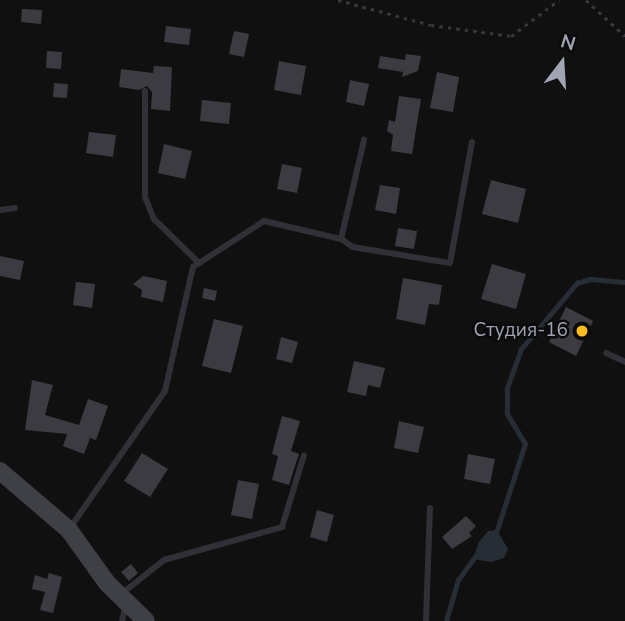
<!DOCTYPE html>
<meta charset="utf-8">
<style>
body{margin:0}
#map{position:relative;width:625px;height:621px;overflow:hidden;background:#101011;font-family:"Nunito Sans",sans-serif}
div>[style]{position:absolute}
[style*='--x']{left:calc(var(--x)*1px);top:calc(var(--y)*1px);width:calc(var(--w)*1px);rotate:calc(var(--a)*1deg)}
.water>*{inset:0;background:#262d35}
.stream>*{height:4.5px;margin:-2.25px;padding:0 2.25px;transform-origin:2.25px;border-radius:2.25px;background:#262d35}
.building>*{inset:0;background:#3b3b41}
.path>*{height:2.5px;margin-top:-1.25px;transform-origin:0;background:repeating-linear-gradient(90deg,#36383d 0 3.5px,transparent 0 8.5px)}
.lane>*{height:6px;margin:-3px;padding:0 3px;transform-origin:3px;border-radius:3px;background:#303136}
.secondary>*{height:18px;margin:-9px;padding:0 9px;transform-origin:9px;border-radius:9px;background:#3e4046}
.dots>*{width:19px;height:19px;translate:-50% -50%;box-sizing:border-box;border:4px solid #0b0b0c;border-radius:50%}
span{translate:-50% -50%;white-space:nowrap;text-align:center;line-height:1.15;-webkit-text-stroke:5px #0b0b0c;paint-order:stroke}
.poi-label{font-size:19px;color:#a0a4b3}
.right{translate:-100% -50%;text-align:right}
.north{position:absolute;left:527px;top:28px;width:70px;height:70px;-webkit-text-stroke:5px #0b0b0c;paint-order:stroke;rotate:17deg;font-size:19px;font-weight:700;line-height:28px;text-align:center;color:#a0a4b3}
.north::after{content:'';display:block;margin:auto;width:24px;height:32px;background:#a0a4b3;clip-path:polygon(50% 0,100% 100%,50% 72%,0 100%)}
</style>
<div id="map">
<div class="water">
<i style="clip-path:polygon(497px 530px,508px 549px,504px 558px,491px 562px,473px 559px,479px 542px,488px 531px)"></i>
</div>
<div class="stream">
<i style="--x:496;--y:533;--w:94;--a:-72"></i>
<i style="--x:525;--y:444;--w:35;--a:-121"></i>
<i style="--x:507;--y:414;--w:26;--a:-90"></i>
<i style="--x:507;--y:388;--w:41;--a:-70.3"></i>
<i style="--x:521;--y:349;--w:87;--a:-49.7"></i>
<i style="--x:577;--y:283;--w:14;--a:-17"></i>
<i style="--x:590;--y:279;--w:35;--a:5"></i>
<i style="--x:446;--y:621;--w:43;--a:-73.7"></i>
<i style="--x:458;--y:580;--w:31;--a:-54"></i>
</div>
<div class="building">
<i style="clip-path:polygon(22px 9px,42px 10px,41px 24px,21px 22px)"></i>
<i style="clip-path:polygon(166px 26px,191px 29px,189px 45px,164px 42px)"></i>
<i style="clip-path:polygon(234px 31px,249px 34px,244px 57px,229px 54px)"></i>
<i style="clip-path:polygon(47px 51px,62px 52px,61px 69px,46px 68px)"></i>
<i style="clip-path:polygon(406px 54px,421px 56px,418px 71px,402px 77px,403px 72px,378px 68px,380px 56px,405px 60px)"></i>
<i style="clip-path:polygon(279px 61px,306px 66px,301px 95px,274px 90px)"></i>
<i style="clip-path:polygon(154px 66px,172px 67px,170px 111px,151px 109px,152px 92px,147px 86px,139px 90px,119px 87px,121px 69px,153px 73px)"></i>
<i style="clip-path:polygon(437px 72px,459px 77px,453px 112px,430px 108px)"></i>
<i style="clip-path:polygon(350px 80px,369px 84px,364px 106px,346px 102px)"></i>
<i style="clip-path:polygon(54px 83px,68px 84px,67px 98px,53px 97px)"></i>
<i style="clip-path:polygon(399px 96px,421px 99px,412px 154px,391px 151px,393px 135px,387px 131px,389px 120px,395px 122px)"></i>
<i style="clip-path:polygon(202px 100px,231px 103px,229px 124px,200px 121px)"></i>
<i style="clip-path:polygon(89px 132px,116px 135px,113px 157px,86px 153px)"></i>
<i style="clip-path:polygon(164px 144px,192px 151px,185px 179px,158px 173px)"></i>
<i style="clip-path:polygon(282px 164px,302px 168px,297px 193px,277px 189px)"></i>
<i style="clip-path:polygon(491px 180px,526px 189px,518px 223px,482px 214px)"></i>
<i style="clip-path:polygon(380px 185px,400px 188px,396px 214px,375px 210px)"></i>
<i style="clip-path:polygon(398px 228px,417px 231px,414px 249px,395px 246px)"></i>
<i style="clip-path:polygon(0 256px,24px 261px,20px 280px,0 276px)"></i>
<i style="clip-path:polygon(492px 264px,526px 274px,516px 309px,481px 299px)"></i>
<i style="clip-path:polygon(143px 276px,167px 281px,163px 302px,141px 297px,142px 290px,133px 284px)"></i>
<i style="clip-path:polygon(403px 278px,442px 285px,439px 305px,429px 304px,425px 325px,396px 319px)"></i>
<i style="clip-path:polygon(76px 282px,95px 284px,92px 308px,73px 305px)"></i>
<i style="clip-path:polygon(204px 288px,217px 291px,215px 301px,202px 298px)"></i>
<i style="clip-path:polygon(566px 307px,593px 321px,576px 356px,549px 342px)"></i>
<i style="clip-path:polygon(214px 319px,243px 326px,231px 373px,202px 366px)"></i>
<i style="clip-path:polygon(281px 337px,298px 342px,292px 363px,276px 359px)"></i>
<i style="clip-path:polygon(354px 361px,385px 368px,380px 388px,368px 385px,366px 396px,347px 392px)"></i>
<i style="clip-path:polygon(32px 380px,53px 385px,45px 415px,79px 425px,88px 399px,108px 406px,96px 440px,90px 438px,84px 454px,63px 446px,67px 434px,25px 430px)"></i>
<i style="clip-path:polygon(282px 416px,300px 421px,291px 451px,299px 454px,289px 485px,272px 480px,278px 456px,272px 454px)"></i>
<i style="clip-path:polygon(399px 421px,424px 427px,418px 453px,394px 448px)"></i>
<i style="clip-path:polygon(142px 453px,168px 469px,150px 497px,124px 481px)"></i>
<i style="clip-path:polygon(468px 454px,495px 459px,490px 484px,464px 479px)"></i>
<i style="clip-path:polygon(238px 480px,259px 484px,252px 519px,231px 515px)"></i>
<i style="clip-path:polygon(317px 510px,334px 515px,327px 542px,310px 537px)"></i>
<i style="clip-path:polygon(466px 516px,476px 526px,469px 533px,472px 536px,452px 549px,442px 537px)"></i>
<i style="clip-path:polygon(131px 564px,138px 573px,129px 581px,121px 572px)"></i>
<i style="clip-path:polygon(49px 573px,62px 577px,53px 613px,40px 610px,45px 592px,32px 589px,35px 575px,47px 579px)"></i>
</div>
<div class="path">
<i style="--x:338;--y:0;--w:96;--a:15"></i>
<i style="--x:431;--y:25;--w:81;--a:7.8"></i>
<i style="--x:511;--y:36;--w:60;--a:-36.9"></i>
<i style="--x:586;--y:0;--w:53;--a:42.7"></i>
</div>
<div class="lane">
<i style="--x:145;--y:91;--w:106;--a:90"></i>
<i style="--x:145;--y:197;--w:24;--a:68"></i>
<i style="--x:154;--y:219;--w:63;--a:44.4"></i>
<i style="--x:0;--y:210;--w:15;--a:-8"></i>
<i style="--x:341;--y:239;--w:14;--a:34"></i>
<i style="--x:353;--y:247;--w:98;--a:9.4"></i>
<i style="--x:450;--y:263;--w:123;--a:-79.7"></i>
<i style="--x:606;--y:353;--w:21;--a:25"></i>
<i style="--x:70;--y:528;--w:167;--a:-55.3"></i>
<i style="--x:165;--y:391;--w:127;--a:-77.3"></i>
<i style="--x:193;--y:267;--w:85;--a:-32.9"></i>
<i style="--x:264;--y:221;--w:79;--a:13.2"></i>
<i style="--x:341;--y:239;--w:102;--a:-76.9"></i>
<i style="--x:120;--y:595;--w:56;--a:-38.5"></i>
<i style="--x:164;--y:560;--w:123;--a:-15.6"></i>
<i style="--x:282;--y:527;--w:75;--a:-73"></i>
<i style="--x:122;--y:621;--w:17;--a:-77"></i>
<i style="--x:426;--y:621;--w:113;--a:-88"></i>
</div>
<div class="secondary">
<i style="--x:0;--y:471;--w:91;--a:40.5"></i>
<i style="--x:69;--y:530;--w:65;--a:54.4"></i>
<i style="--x:107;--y:583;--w:54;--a:44.3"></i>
</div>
<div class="dots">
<i style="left:582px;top:331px;background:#fbbe1e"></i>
</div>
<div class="poi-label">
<span class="right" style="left:568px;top:331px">Студия-16</span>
</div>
<div class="north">N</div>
</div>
